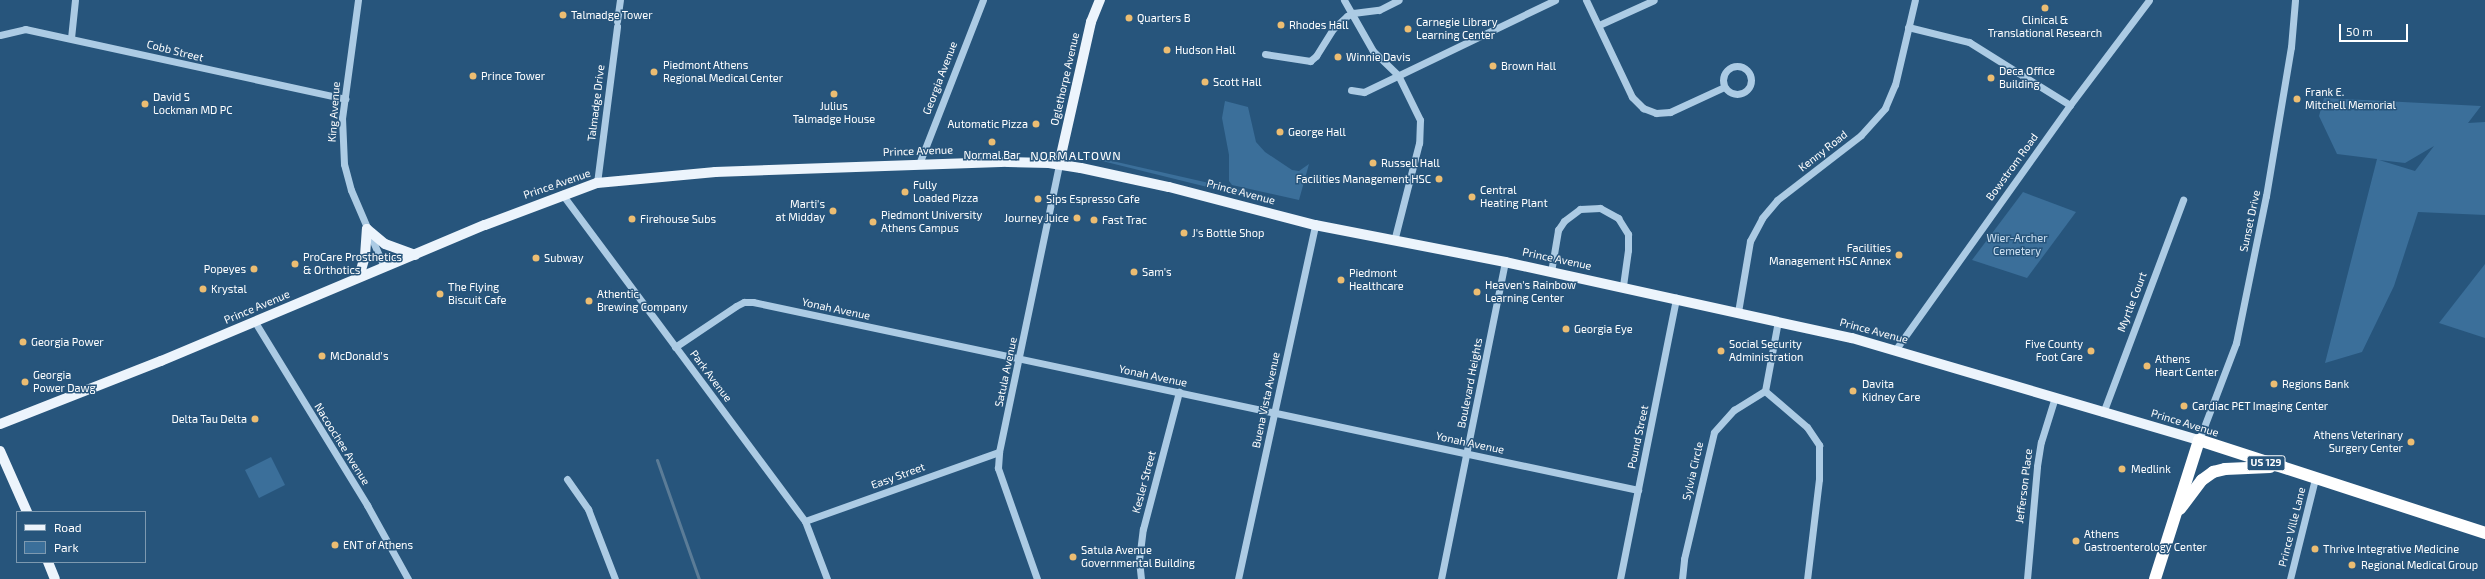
<!DOCTYPE html>
<style>
body{margin:0}
#map{position:relative;width:2485px;height:579px;overflow:hidden;background:#27557c;font-family:"Exo 2",sans-serif}
div>[style]{position:absolute}
[style*='--x']{left:calc(var(--x)*1px);top:calc(var(--y)*1px);width:calc(var(--w)*1px);rotate:calc(var(--a)*1deg)}
.green>*{inset:0;background:#3b6f9a}
.stream>*{height:3px;margin:-1.5px;padding:0 1.5px;transform-origin:1.5px;border-radius:1.5px;background:#5b7c97}
.minor>*{height:7px;margin:-3.5px;padding:0 3.5px;transform-origin:3.5px;border-radius:3.5px;background:#accbe4}
.minor>.ring{margin:-3.5px;padding:0;box-sizing:content-box;background:none;border:7px solid #accbe4;border-radius:50%}
.major>*{height:10px;margin:-5px;padding:0 5px;transform-origin:5px;border-radius:5px;background:#ecf4fc}
.highway>*{height:12px;margin:-6px;padding:0 6px;transform-origin:6px;border-radius:6px;background:#fff}
.dots>*{width:11px;height:11px;translate:-50% -50%;box-sizing:border-box;border:2px solid #27557c;border-radius:50%}
span{translate:-50% -50%;white-space:nowrap;text-align:center;line-height:1.15;-webkit-text-stroke:3px #27557c;paint-order:stroke}
.shield-label span{padding:1px 3px;background:#27557c;border:1px solid;border-radius:3px;-webkit-text-stroke-width:0}
.shield-label{font-size:10px;color:#fff;font-weight:700}
.poi-label{font-size:11px;color:#fff}
.left{translate:0 -50%;text-align:left}
.right{translate:-100% -50%;text-align:right}
.street-label{font-size:11px;color:#fff}
.park-label{font-size:11px;color:#cfe3f4}
.neighbourhood-label{font-size:12px;color:#fff;letter-spacing:1px}
.legend{position:absolute;left:16px;top:511px;width:130px;height:52px;box-sizing:border-box;background:#27557c;border:1px solid #7d99b0;margin:0;padding:5px 7px;list-style:none;font-size:12px;color:#fff}
.legend li{display:flex;align-items:center;gap:8px;height:20px}
.legend b{width:20px;border:1px solid #7d99b0}
.scale{position:absolute;left:2339px;top:24px;width:69px;height:18px;box-sizing:border-box;border:2px solid #fff;border-top:0;padding-left:5px;font-size:12px;line-height:14px;white-space:nowrap;color:#fff;-webkit-text-stroke:3px #27557c;paint-order:stroke}
</style>
<div id="map">
<div class="green">
<i style="clip-path:polygon(evenodd,2324px 98px,2481px 106px,2468px 123px,2485px 122px,2485px 215px,2418px 212px,2394px 286px,2362px 352px,2325px 363px,2377px 159px,2337px 154px,2319px 116px,2324px 98px,2434px 146px,2415px 171px,2379px 160px,2405px 163px,2434px 146px)"></i>
<i style="clip-path:polygon(1225px 101px,1248px 107px,1256px 142px,1265px 152px,1292px 170px,1299px 171px,1309px 164px,1299px 200px,1232px 185px,1229px 181px,1229px 155px,1222px 118px)"></i>
<i style="clip-path:polygon(1086px 155px,1231px 188px,1270px 197px,1268px 202px,1086px 157px)"></i>
<i style="clip-path:polygon(2023px 192px,2076px 212px,2027px 278px,1972px 260px)"></i>
<i style="clip-path:polygon(2485px 264px,2485px 338px,2439px 323px)"></i>
<i style="clip-path:polygon(271px 457px,285px 485px,259px 498px,245px 470px)"></i>
</div>
<div class="stream">
<i style="--x:657;--y:460;--w:126;--a:70.6"></i>
</div>
<div class="minor">
<i style="--x:358;--y:0;--w:119;--a:97.7"></i>
<i style="--x:342;--y:118;--w:46;--a:87.5"></i>
<i style="--x:344;--y:164;--w:27;--a:75"></i>
<i style="--x:351;--y:190;--w:84;--a:66.8"></i>
<i style="--x:1344;--y:0;--w:59;--a:60.4"></i>
<i style="--x:1373;--y:51;--w:35;--a:44"></i>
<i style="--x:1398;--y:75;--w:50;--a:63.9"></i>
<i style="--x:1420;--y:120;--w:23;--a:92"></i>
<i style="--x:1419;--y:143;--w:101;--a:104.3"></i>
<i style="--x:1586;--y:0;--w:107;--a:64.6"></i>
<i style="--x:1632;--y:97;--w:16;--a:45"></i>
<i style="--x:1643;--y:108;--w:14;--a:21"></i>
<i style="--x:1656;--y:113;--w:14;--a:-4"></i>
<i style="--x:1670;--y:112;--w:60;--a:-24.8"></i>
<i style="--x:617;--y:21;--w:21;--a:-82"></i>
<i style="--x:1599;--y:25;--w:60;--a:-24.4"></i>
<i style="--x:1908;--y:27;--w:63;--a:13.8"></i>
<i style="--x:1969;--y:42;--w:119;--a:32"></i>
<i style="--x:0;--y:35;--w:26;--a:-13"></i>
<i style="--x:25;--y:29;--w:328;--a:12.3"></i>
<i style="--x:71;--y:38;--w:38;--a:-84"></i>
<i style="--x:1265;--y:54;--w:46;--a:8.8"></i>
<i style="--x:1310;--y:61;--w:8;--a:-40"></i>
<i style="--x:1316;--y:56;--w:32;--a:-58"></i>
<i style="--x:1333;--y:29;--w:19;--a:-43"></i>
<i style="--x:1347;--y:16;--w:7;--a:-27"></i>
<i style="--x:1353;--y:13;--w:26;--a:-7"></i>
<i style="--x:1379;--y:10;--w:22;--a:-27"></i>
<i class="ring" style="left:1723px;top:66px;width:21px;height:21px"></i>
<i style="--x:1351;--y:90;--w:13;--a:9"></i>
<i style="--x:1364;--y:92;--w:212;--a:-25.7"></i>
<i style="--x:919;--y:164;--w:176;--a:-68.7"></i>
<i style="--x:597;--y:183;--w:158;--a:-82.7"></i>
<i style="--x:562;--y:194;--w:407;--a:53.4"></i>
<i style="--x:805;--y:521;--w:62;--a:69.2"></i>
<i style="--x:1551;--y:272;--w:43;--a:-80.5"></i>
<i style="--x:1558;--y:230;--w:11;--a:-56"></i>
<i style="--x:1564;--y:221;--w:20;--a:-37"></i>
<i style="--x:1580;--y:209;--w:20;--a:-3"></i>
<i style="--x:1600;--y:208;--w:21;--a:29"></i>
<i style="--x:1618;--y:218;--w:19;--a:58"></i>
<i style="--x:1628;--y:234;--w:16;--a:90"></i>
<i style="--x:1628;--y:250;--w:37;--a:98"></i>
<i style="--x:1738;--y:312;--w:72;--a:-80.4"></i>
<i style="--x:1750;--y:241;--w:26;--a:-62"></i>
<i style="--x:1762;--y:218;--w:23;--a:-50"></i>
<i style="--x:1777;--y:200;--w:106;--a:-37.7"></i>
<i style="--x:1861;--y:135;--w:36;--a:-48"></i>
<i style="--x:1885;--y:108;--w:25;--a:-67"></i>
<i style="--x:1895;--y:85;--w:87;--a:-76.8"></i>
<i style="--x:255;--y:322;--w:215;--a:58.5"></i>
<i style="--x:367;--y:505;--w:85;--a:61"></i>
<i style="--x:675;--y:347;--w:73;--a:-33.9"></i>
<i style="--x:736;--y:306;--w:9;--a:-27"></i>
<i style="--x:744;--y:302;--w:9;--a:0"></i>
<i style="--x:753;--y:302;--w:905;--a:11.99"></i>
<i style="--x:1896;--y:349;--w:300;--a:-54.5"></i>
<i style="--x:2070;--y:105;--w:131;--a:-53"></i>
<i style="--x:1765;--y:391;--w:55;--a:40.6"></i>
<i style="--x:1807;--y:427;--w:22;--a:56"></i>
<i style="--x:1819;--y:445;--w:34;--a:90"></i>
<i style="--x:1819;--y:479;--w:101;--a:96.8"></i>
<i style="--x:1765;--y:391;--w:71;--a:-79.5"></i>
<i style="--x:2103;--y:413;--w:228;--a:-69.4"></i>
<i style="--x:2199;--y:440;--w:104;--a:-69.1"></i>
<i style="--x:2236;--y:343;--w:150;--a:-78.5"></i>
<i style="--x:2266;--y:196;--w:151;--a:-80.5"></i>
<i style="--x:2291;--y:47;--w:47;--a:-85.1"></i>
<i style="--x:567;--y:479;--w:37;--a:55"></i>
<i style="--x:588;--y:509;--w:75;--a:68.9"></i>
<i style="--x:805;--y:521;--w:206;--a:-19.6"></i>
<i style="--x:1037;--y:579;--w:118;--a:-109.4"></i>
<i style="--x:998;--y:468;--w:16;--a:-86"></i>
<i style="--x:999;--y:452;--w:294;--a:-78.2"></i>
<i style="--x:1141;--y:579;--w:19;--a:-96"></i>
<i style="--x:1139;--y:560;--w:31;--a:-83"></i>
<i style="--x:1143;--y:529;--w:142;--a:-75.3"></i>
<i style="--x:1238;--y:579;--w:362;--a:-77.7"></i>
<i style="--x:1441;--y:579;--w:323;--a:-78.6"></i>
<i style="--x:1620;--y:579;--w:287;--a:-78.7"></i>
<i style="--x:1682;--y:579;--w:20;--a:-84"></i>
<i style="--x:1684;--y:559;--w:130;--a:-76.7"></i>
<i style="--x:1714;--y:432;--w:30;--a:-48"></i>
<i style="--x:1734;--y:410;--w:36;--a:-32"></i>
<i style="--x:2027;--y:579;--w:113;--a:-84.9"></i>
<i style="--x:2037;--y:466;--w:24;--a:-81"></i>
<i style="--x:2041;--y:442;--w:47;--a:-72.7"></i>
<i style="--x:2290;--y:579;--w:103;--a:-76"></i>
</div>
<div class="major">
<i style="--x:1059;--y:164;--w:146;--a:-77.3"></i>
<i style="--x:1091;--y:22;--w:24;--a:-68"></i>
<i style="--x:367;--y:229;--w:23;--a:40"></i>
<i style="--x:385;--y:244;--w:32;--a:20"></i>
<i style="--x:359;--y:277;--w:22;--a:-74"></i>
<i style="--x:365;--y:256;--w:27;--a:-86"></i>
<i style="--x:0;--y:424;--w:173;--a:-21.4"></i>
<i style="--x:161;--y:361;--w:351;--a:-22.8"></i>
<i style="--x:485;--y:225;--w:120;--a:-20.6"></i>
<i style="--x:597;--y:183;--w:119;--a:-5.3"></i>
<i style="--x:715;--y:172;--w:293;--a:-2"></i>
<i style="--x:1008;--y:162;--w:41;--a:1.4"></i>
<i style="--x:1049;--y:163;--w:32;--a:9"></i>
<i style="--x:1081;--y:168;--w:90;--a:12.2"></i>
<i style="--x:1169;--y:187;--w:151;--a:14.6"></i>
<i style="--x:1315;--y:225;--w:194;--a:11"></i>
<i style="--x:1505;--y:262;--w:355;--a:12.4"></i>
<i style="--x:1852;--y:338;--w:362;--a:16.4"></i>
<i style="--x:0;--y:451;--w:67;--a:66.1"></i>
<i style="--x:48;--y:562;--w:18;--a:68"></i>
</div>
<div class="highway">
<i style="--x:2180;--y:509;--w:36;--a:-53"></i>
<i style="--x:2202;--y:480;--w:14;--a:-36"></i>
<i style="--x:2213;--y:472;--w:12;--a:-14"></i>
<i style="--x:2225;--y:469;--w:45;--a:-2.5"></i>
<i style="--x:2155;--y:579;--w:146;--a:-72.4"></i>
<i style="--x:2199;--y:440;--w:301;--a:18"></i>
</div>
<div class="dots">
<i style="left:2045px;top:8px;background:#ecbd72"></i>
<i style="left:563px;top:15px;background:#ecbd72"></i>
<i style="left:1129px;top:18px;background:#ecbd72"></i>
<i style="left:1281px;top:25px;background:#ecbd72"></i>
<i style="left:1408px;top:29px;background:#ecbd72"></i>
<i style="left:1167px;top:50px;background:#ecbd72"></i>
<i style="left:1338px;top:57px;background:#ecbd72"></i>
<i style="left:1493px;top:66px;background:#ecbd72"></i>
<i style="left:654px;top:72px;background:#ecbd72"></i>
<i style="left:473px;top:76px;background:#ecbd72"></i>
<i style="left:1991px;top:78px;background:#ecbd72"></i>
<i style="left:1205px;top:82px;background:#ecbd72"></i>
<i style="left:834px;top:94px;background:#ecbd72"></i>
<i style="left:2297px;top:99px;background:#ecbd72"></i>
<i style="left:145px;top:104px;background:#ecbd72"></i>
<i style="left:1036px;top:124px;background:#ecbd72"></i>
<i style="left:1280px;top:132px;background:#ecbd72"></i>
<i style="left:992px;top:142px;background:#ecbd72"></i>
<i style="left:1373px;top:163px;background:#ecbd72"></i>
<i style="left:1439px;top:179px;background:#ecbd72"></i>
<i style="left:905px;top:192px;background:#ecbd72"></i>
<i style="left:1472px;top:197px;background:#ecbd72"></i>
<i style="left:1038px;top:199px;background:#ecbd72"></i>
<i style="left:833px;top:211px;background:#ecbd72"></i>
<i style="left:1077px;top:218px;background:#ecbd72"></i>
<i style="left:632px;top:219px;background:#ecbd72"></i>
<i style="left:1094px;top:220px;background:#ecbd72"></i>
<i style="left:873px;top:222px;background:#ecbd72"></i>
<i style="left:1184px;top:233px;background:#ecbd72"></i>
<i style="left:1899px;top:255px;background:#ecbd72"></i>
<i style="left:536px;top:258px;background:#ecbd72"></i>
<i style="left:295px;top:264px;background:#ecbd72"></i>
<i style="left:254px;top:269px;background:#ecbd72"></i>
<i style="left:1134px;top:272px;background:#ecbd72"></i>
<i style="left:1341px;top:280px;background:#ecbd72"></i>
<i style="left:203px;top:289px;background:#ecbd72"></i>
<i style="left:1477px;top:292px;background:#ecbd72"></i>
<i style="left:440px;top:294px;background:#ecbd72"></i>
<i style="left:589px;top:301px;background:#ecbd72"></i>
<i style="left:1566px;top:329px;background:#ecbd72"></i>
<i style="left:23px;top:342px;background:#ecbd72"></i>
<i style="left:1721px;top:351px;background:#ecbd72"></i>
<i style="left:2091px;top:351px;background:#ecbd72"></i>
<i style="left:322px;top:356px;background:#ecbd72"></i>
<i style="left:2147px;top:366px;background:#ecbd72"></i>
<i style="left:25px;top:382px;background:#ecbd72"></i>
<i style="left:2274px;top:384px;background:#ecbd72"></i>
<i style="left:1853px;top:391px;background:#ecbd72"></i>
<i style="left:2184px;top:406px;background:#ecbd72"></i>
<i style="left:255px;top:419px;background:#ecbd72"></i>
<i style="left:2411px;top:442px;background:#ecbd72"></i>
<i style="left:2122px;top:469px;background:#ecbd72"></i>
<i style="left:2076px;top:541px;background:#ecbd72"></i>
<i style="left:335px;top:545px;background:#ecbd72"></i>
<i style="left:2315px;top:549px;background:#ecbd72"></i>
<i style="left:1073px;top:557px;background:#ecbd72"></i>
<i style="left:2352px;top:565px;background:#ecbd72"></i>
</div>
<div class="shield-label">
<span style="left:2266px;top:463px">US 129</span>
</div>
<div class="poi-label">
<span class="left" style="left:571px;top:15px">Talmadge Tower</span>
<span class="left" style="left:1137px;top:18px">Quarters B</span>
<span style="left:2045px;top:27px">Clinical &amp;<br>Translational Research</span>
<span class="left" style="left:1416px;top:29px">Carnegie Library<br>Learning Center</span>
<span class="left" style="left:1289px;top:25px">Rhodes Hall</span>
<span class="left" style="left:1175px;top:50px">Hudson Hall</span>
<span class="left" style="left:1346px;top:57px">Winnie Davis</span>
<span class="left" style="left:663px;top:72px">Piedmont Athens<br>Regional Medical Center</span>
<span class="left" style="left:1501px;top:66px">Brown Hall</span>
<span class="left" style="left:1999px;top:78px">Deca Office<br>Building</span>
<span class="left" style="left:481px;top:76px">Prince Tower</span>
<span class="left" style="left:1213px;top:82px">Scott Hall</span>
<span class="left" style="left:2305px;top:99px">Frank E.<br>Mitchell Memorial</span>
<span class="left" style="left:153px;top:104px">David S<br>Lockman MD PC</span>
<span style="left:834px;top:113px">Julius<br>Talmadge House</span>
<span class="right" style="left:1028px;top:124px">Automatic Pizza</span>
<span class="left" style="left:1288px;top:132px">George Hall</span>
<span style="left:992px;top:155px">Normal Bar</span>
<span class="left" style="left:1381px;top:163px">Russell Hall</span>
<span class="right" style="left:1431px;top:179px">Facilities Management HSC</span>
<span class="left" style="left:913px;top:192px">Fully<br>Loaded Pizza</span>
<span class="left" style="left:1480px;top:197px">Central<br>Heating Plant</span>
<span class="left" style="left:1046px;top:199px">Sips Espresso Cafe</span>
<span class="right" style="left:825px;top:211px">Marti's<br>at Midday</span>
<span class="left" style="left:881px;top:222px">Piedmont University<br>Athens Campus</span>
<span class="right" style="left:1069px;top:218px">Journey Juice</span>
<span class="left" style="left:640px;top:219px">Firehouse Subs</span>
<span class="left" style="left:1102px;top:220px">Fast Trac</span>
<span class="left" style="left:1192px;top:233px">J's Bottle Shop</span>
<span class="right" style="left:1891px;top:255px">Facilities<br>Management HSC Annex</span>
<span class="left" style="left:303px;top:264px">ProCare Prosthetics<br>&amp; Orthotics</span>
<span class="left" style="left:544px;top:258px">Subway</span>
<span class="right" style="left:246px;top:269px">Popeyes</span>
<span class="left" style="left:1142px;top:272px">Sam's</span>
<span class="left" style="left:1349px;top:280px">Piedmont<br>Healthcare</span>
<span class="left" style="left:1485px;top:292px">Heaven's Rainbow<br>Learning Center</span>
<span class="left" style="left:448px;top:294px">The Flying<br>Biscuit Cafe</span>
<span class="left" style="left:211px;top:289px">Krystal</span>
<span class="left" style="left:597px;top:301px">Athentic<br>Brewing Company</span>
<span class="left" style="left:1574px;top:329px">Georgia Eye</span>
<span class="left" style="left:31px;top:342px">Georgia Power</span>
<span class="left" style="left:1729px;top:351px">Social Security<br>Administration</span>
<span class="right" style="left:2083px;top:351px">Five County<br>Foot Care</span>
<span class="left" style="left:330px;top:356px">McDonald's</span>
<span class="left" style="left:2155px;top:366px">Athens<br>Heart Center</span>
<span class="left" style="left:33px;top:382px">Georgia<br>Power Dawg</span>
<span class="left" style="left:2282px;top:384px">Regions Bank</span>
<span class="left" style="left:1862px;top:391px">Davita<br>Kidney Care</span>
<span class="left" style="left:2192px;top:406px">Cardiac PET Imaging Center</span>
<span class="right" style="left:247px;top:419px">Delta Tau Delta</span>
<span class="right" style="left:2403px;top:442px">Athens Veterinary<br>Surgery Center</span>
<span class="left" style="left:2131px;top:469px">Medlink</span>
<span class="left" style="left:2084px;top:541px">Athens<br>Gastroenterology Center</span>
<span class="left" style="left:343px;top:545px">ENT of Athens</span>
<span class="left" style="left:2323px;top:549px">Thrive Integrative Medicine</span>
<span class="left" style="left:1081px;top:557px">Satula Avenue<br>Governmental Building</span>
<span class="left" style="left:2361px;top:565px">Regional Medical Group</span>
</div>
<div class="street-label">
<span style="left:175px;top:51px;rotate:14deg">Cobb Street</span>
<span style="left:940px;top:78px;rotate:-69deg">Georgia Avenue</span>
<span style="left:1065px;top:79px;rotate:-77deg">Oglethorpe Avenue</span>
<span style="left:596px;top:103px;rotate:-83deg">Talmadge Drive</span>
<span style="left:334px;top:112px;rotate:-86deg">King Avenue</span>
<span style="left:918px;top:151px;rotate:-2deg">Prince Avenue</span>
<span style="left:1823px;top:151px;rotate:-38deg">Kenny Road</span>
<span style="left:2012px;top:167px;rotate:-54deg">Bowstrom Road</span>
<span style="left:557px;top:184px;rotate:-19deg">Prince Avenue</span>
<span style="left:1241px;top:192px;rotate:15deg">Prince Avenue</span>
<span style="left:2250px;top:221px;rotate:-78deg">Sunset Drive</span>
<span style="left:1557px;top:259px;rotate:12deg">Prince Avenue</span>
<span style="left:2132px;top:302px;rotate:-69deg">Myrtle Court</span>
<span style="left:257px;top:307px;rotate:-23deg">Prince Avenue</span>
<span style="left:836px;top:309px;rotate:12deg">Yonah Avenue</span>
<span style="left:1874px;top:331px;rotate:15deg">Prince Avenue</span>
<span style="left:1006px;top:372px;rotate:-78deg">Satula Avenue</span>
<span style="left:711px;top:376px;rotate:53deg">Park Avenue</span>
<span style="left:1153px;top:376px;rotate:12deg">Yonah Avenue</span>
<span style="left:1470px;top:383px;rotate:-79deg">Boulevard Heights</span>
<span style="left:1266px;top:400px;rotate:-78deg">Buena Vista Avenue</span>
<span style="left:2185px;top:423px;rotate:17deg">Prince Avenue</span>
<span style="left:1638px;top:437px;rotate:-78deg">Pound Street</span>
<span style="left:1470px;top:443px;rotate:12deg">Yonah Avenue</span>
<span style="left:342px;top:444px;rotate:58deg">Nacoochee Avenue</span>
<span style="left:1693px;top:471px;rotate:-77deg">Sylvia Circle</span>
<span style="left:898px;top:476px;rotate:-20deg">Easy Street</span>
<span style="left:1144px;top:482px;rotate:-75deg">Kesler Street</span>
<span style="left:2024px;top:486px;rotate:-83deg">Jefferson Place</span>
<span style="left:2292px;top:527px;rotate:-76deg">Prince Ville Lane</span>
</div>
<div class="park-label">
<span style="left:2017px;top:245px">Wier-Archer<br>Cemetery</span>
</div>
<div class="neighbourhood-label">
<span style="left:1076px;top:156px">NORMALTOWN</span>
</div>
<ul class="legend">
<li><b style="height:5px;background:#ecf4fc"></b>Road</li>
<li><b style="height:11px;background:#3b6f9a"></b>Park</li>
</ul>
<div class="scale">50 m</div>
</div>
